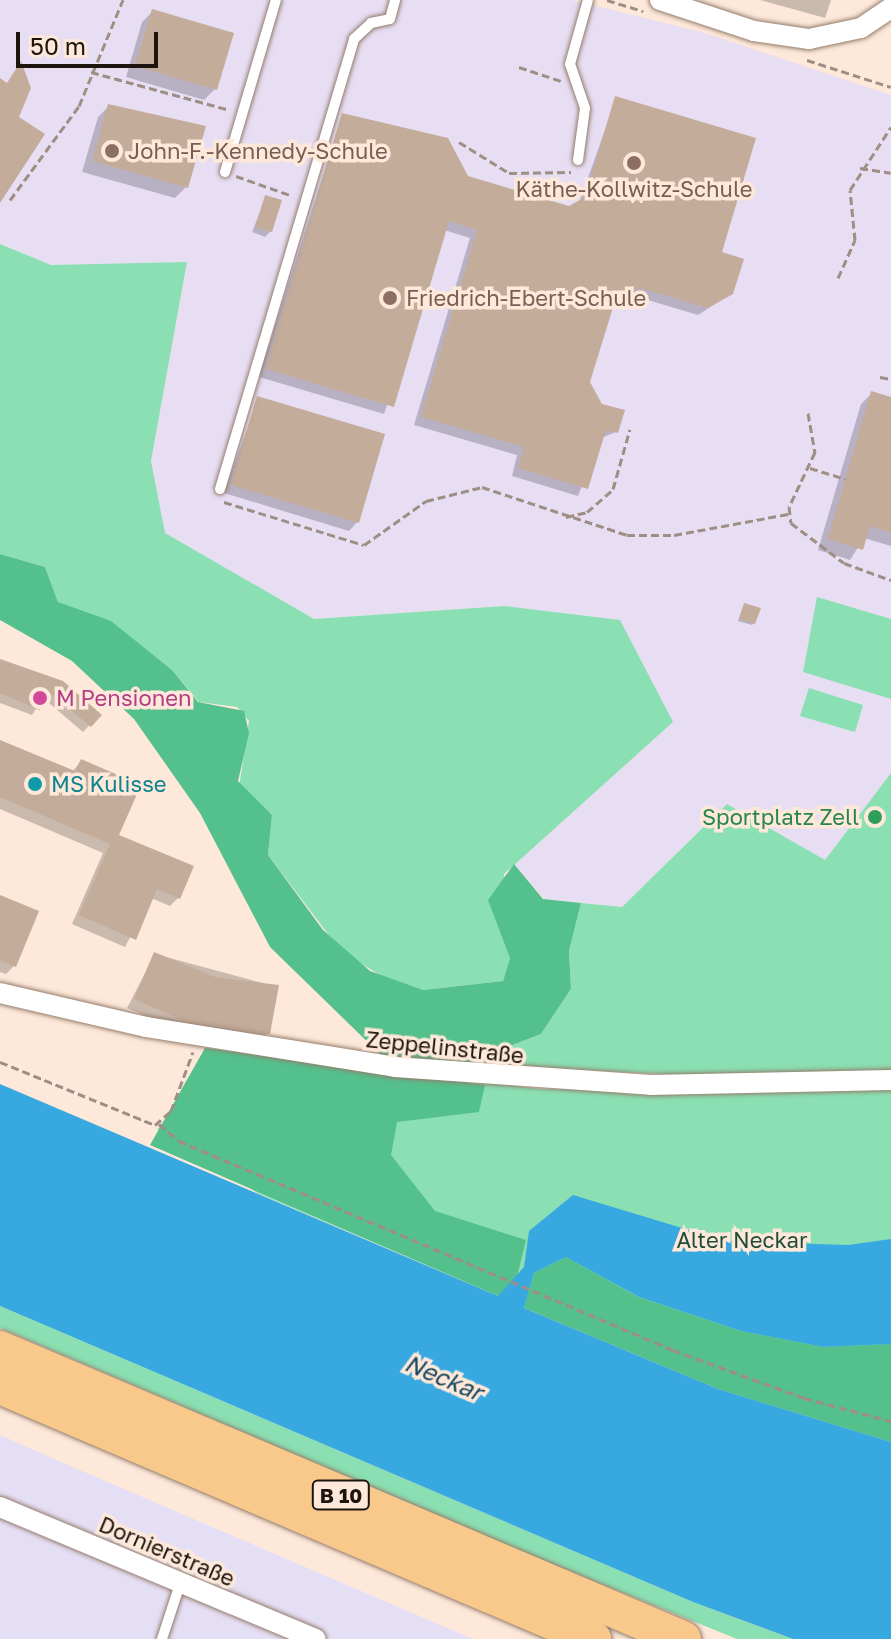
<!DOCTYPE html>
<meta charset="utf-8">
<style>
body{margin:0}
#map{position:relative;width:891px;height:1639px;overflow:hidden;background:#fde8d9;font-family:"Golos Text",sans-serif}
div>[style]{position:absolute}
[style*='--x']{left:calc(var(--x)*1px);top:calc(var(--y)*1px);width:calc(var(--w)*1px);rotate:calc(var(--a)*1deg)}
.commercial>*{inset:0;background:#e5dff5}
.education>*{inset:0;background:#e7def4}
.green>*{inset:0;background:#8ae0b2}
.forest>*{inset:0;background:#54c08c}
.water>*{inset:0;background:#38a9e0}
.shadow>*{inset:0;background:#0003}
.building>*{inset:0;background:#c4ac9a}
.path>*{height:3px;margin-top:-1.5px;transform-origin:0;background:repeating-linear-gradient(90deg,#9e8e83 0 8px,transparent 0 12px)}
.roads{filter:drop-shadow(0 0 2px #947d6c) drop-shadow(0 0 2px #947d6c)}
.lane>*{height:10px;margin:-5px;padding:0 5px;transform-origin:5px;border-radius:5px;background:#fff}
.street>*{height:20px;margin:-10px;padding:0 10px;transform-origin:10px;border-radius:10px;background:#fff}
.highway>*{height:36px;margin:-18px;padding:0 18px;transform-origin:18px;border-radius:18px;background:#f9c98c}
.dots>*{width:22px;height:22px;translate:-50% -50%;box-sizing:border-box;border:4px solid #fde8d9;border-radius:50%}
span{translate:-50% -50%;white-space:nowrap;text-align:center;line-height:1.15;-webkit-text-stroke:7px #fde8d9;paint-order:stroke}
.shield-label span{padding:2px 6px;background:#fde8d9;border:2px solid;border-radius:6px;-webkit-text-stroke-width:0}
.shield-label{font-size:20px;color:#1d140e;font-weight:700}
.education-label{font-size:22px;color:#785e54}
.left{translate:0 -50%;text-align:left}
.hotel-label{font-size:22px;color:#b23c85}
.culture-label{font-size:22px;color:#0d838f}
.leisure-label{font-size:22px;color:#27864d}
.right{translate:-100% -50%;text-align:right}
.street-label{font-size:22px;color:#1d140e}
.park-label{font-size:22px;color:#214e38}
.water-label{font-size:24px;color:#1c4960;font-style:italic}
.scale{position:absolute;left:16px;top:32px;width:142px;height:36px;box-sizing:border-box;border:4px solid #1d140e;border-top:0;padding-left:10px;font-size:24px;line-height:28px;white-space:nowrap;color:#1d140e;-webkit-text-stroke:6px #fde8d9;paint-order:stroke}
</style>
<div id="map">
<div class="commercial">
<i style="clip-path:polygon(0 1435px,47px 1456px,473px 1639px,0 1639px)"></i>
</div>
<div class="education">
<i style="clip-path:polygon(0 0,572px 0,705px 33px,891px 95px,891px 773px,825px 861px,727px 804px,622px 907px,544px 899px,514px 864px,673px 722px,504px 606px,314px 619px,164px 533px,151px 461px,187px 263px,51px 265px,0 244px)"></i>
</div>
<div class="green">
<i style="clip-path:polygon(0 244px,51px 265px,187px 262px,151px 461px,165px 533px,314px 619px,504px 606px,620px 620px,673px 722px,504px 874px,510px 958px,503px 981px,423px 990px,396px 985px,341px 951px,268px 855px,272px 815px,239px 787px,249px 721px,237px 707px,199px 702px,173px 671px,58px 602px,45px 567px,0 554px)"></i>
<i style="clip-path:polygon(817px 597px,891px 619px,891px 699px,803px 672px)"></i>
<i style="clip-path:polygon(809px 688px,863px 705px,855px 732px,800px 716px)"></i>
<i style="clip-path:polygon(891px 773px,891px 1071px,703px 1076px,463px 1064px,541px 1034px,571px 989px,569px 951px,581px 903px,622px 907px,727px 804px,825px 860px)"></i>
<i style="clip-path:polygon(205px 1048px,541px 1089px,891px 1089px,891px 1442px,718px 1389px,257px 1193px,157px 1129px,173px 1116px)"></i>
<i style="clip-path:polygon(0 1306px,693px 1602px,793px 1639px,737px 1639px,547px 1562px,0 1328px)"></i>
</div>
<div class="forest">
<i style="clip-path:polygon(0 554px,45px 567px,58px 602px,111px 621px,173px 671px,198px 702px,244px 711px,249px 733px,238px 781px,272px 815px,268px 855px,323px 930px,370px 971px,423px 990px,503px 981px,510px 958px,488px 900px,514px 864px,543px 899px,581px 903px,569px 951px,571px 989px,541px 1034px,463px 1064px,382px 1056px,270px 947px,200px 813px,134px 719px,72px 661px,0 620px)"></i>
<i style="clip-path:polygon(205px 1048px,485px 1085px,479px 1112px,397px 1122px,391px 1155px,435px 1211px,526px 1240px,516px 1281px,498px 1296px,150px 1145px)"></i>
<i style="clip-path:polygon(566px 1257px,638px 1297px,741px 1331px,823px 1347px,891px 1344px,891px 1442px,718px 1389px,524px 1308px,534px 1273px)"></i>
</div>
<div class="water">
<i style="clip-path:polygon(0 1084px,498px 1296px,524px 1267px,529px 1231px,573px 1195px,725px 1241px,848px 1245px,891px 1239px,891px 1344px,823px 1347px,741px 1331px,639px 1297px,566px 1257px,534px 1273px,524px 1308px,718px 1389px,891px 1442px,891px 1639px,793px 1639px,693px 1602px,0 1306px)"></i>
</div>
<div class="shadow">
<i style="clip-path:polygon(760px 0,831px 0,825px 18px)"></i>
<i style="clip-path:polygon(153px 11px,215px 89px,204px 100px,126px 77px,142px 22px)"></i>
<i style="clip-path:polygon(616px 99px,719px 253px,732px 293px,698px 315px,631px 295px,611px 305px,588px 383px,616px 432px,601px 438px,578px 496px,512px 476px,517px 455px,414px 425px,470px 238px,444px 230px,384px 414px,259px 377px,342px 115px,467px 178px,569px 208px,579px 203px)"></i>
<i style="clip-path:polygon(109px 106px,186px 187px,175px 198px,82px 172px,98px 117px)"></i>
<i style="clip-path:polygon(266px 197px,271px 231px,265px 237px,252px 232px)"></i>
<i style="clip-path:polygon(872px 393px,891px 399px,891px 546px,864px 538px,850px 560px,818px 550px,861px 404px)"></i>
<i style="clip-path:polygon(258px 399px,357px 522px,349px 531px,224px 493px)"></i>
<i style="clip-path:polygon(743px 607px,754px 623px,752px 625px,738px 621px)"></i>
<i style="clip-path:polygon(0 659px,62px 683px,99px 715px,83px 732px,43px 698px,32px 715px,0 703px)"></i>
<i style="clip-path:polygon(0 742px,72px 772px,81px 761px,117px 836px,178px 898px,170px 906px,151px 898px,125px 947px,72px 924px,103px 853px,0 809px)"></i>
<i style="clip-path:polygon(0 897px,14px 966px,6px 974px,0 972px)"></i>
<i style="clip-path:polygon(155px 954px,277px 987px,268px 1033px,260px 1041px,173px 1027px,127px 1008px)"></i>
</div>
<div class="building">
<i style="clip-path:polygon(152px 9px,234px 33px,217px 90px,135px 66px)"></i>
<i style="clip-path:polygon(21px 61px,31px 88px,19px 117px,45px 134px,0 203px,0 78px,7px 83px)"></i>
<i style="clip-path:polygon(615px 96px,756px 138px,722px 252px,744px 259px,733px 294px,708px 308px,640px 288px,615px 301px,590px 382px,602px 404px,625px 410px,618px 433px,606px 430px,588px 489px,518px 468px,524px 447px,421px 417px,477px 230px,449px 221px,394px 407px,266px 369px,342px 113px,448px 138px,468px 176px,569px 206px,585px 197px)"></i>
<i style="clip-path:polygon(108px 104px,206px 126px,188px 188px,92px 161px)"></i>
<i style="clip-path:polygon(265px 195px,282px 200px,272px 232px,255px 227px)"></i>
<i style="clip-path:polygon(871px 391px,891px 397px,891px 533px,870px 526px,863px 550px,828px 539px)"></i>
<i style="clip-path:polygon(257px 396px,385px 434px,359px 523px,231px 485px)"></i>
<i style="clip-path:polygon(744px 603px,761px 608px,755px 624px,739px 619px)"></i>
<i style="clip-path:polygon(0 659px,63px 681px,102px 715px,91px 727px,48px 691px,40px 710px,0 693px)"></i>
<i style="clip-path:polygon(0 740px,75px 771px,81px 759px,141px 785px,119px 835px,194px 866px,180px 899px,157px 889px,136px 940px,79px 915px,110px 844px,0 797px)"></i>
<i style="clip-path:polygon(0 895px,39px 911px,16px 967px,0 960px)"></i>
<i style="clip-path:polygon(154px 952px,215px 977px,279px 985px,270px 1034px,182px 1020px,134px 999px)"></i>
</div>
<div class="path">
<i style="--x:607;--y:0;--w:38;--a:17"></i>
<i style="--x:807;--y:60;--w:88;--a:17.8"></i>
<i style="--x:519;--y:67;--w:44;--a:18.4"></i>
<i style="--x:91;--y:72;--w:144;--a:15.3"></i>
<i style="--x:459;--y:142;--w:59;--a:31.8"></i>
<i style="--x:509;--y:173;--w:62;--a:-0.9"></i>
<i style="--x:860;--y:168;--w:31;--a:9"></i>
<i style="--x:236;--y:176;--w:60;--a:19.3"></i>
<i style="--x:10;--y:200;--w:117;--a:-53.7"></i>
<i style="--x:79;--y:106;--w:115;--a:-67.5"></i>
<i style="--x:838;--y:278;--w:42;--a:-65.9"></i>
<i style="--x:855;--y:240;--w:50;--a:-95.7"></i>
<i style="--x:850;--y:190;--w:75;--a:-56.9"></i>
<i style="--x:880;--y:377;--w:11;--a:10"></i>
<i style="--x:808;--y:413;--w:40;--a:80"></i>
<i style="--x:815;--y:452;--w:61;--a:115.3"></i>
<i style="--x:789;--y:507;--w:16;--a:83"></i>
<i style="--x:791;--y:523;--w:66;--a:37"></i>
<i style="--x:844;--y:563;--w:50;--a:19.9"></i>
<i style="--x:810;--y:468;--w:37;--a:17"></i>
<i style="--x:224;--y:502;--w:146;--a:17.1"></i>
<i style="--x:364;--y:545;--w:76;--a:-35.4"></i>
<i style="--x:426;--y:501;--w:58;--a:-14"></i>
<i style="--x:482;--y:487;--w:153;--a:18.3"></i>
<i style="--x:627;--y:535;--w:47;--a:0"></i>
<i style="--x:674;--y:535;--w:116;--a:-10.4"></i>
<i style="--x:566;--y:517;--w:22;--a:-13"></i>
<i style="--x:587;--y:512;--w:35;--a:-41"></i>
<i style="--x:613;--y:489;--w:62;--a:-74.2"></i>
<i style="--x:0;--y:1062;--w:167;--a:22.1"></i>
<i style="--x:155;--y:1125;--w:21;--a:-41"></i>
<i style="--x:171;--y:1111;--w:63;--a:-69.6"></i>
<i style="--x:159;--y:1124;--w:26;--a:40"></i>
<i style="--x:179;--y:1141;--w:536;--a:22.93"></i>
<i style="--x:673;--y:1350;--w:140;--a:20.1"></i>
<i style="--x:804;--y:1398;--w:90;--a:14.8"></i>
</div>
<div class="roads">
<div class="lane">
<i style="--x:578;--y:160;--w:52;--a:-82.3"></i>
<i style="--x:585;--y:108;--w:46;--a:-108.8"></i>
<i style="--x:570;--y:64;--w:66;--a:-74.3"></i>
<i style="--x:225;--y:172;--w:179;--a:-73.5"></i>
<i style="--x:220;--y:489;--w:470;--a:-73.4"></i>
<i style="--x:354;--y:39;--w:23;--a:-43"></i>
<i style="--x:371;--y:23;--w:19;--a:-12"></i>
<i style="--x:390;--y:19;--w:20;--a:-75"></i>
<i style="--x:162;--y:1639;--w:58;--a:-71.9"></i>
</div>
<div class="street">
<i style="--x:660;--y:0;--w:99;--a:18.3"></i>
<i style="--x:754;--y:31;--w:56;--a:8.3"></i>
<i style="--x:809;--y:39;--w:53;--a:-11.9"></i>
<i style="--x:861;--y:28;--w:36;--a:-34"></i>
<i style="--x:0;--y:993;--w:150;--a:13.1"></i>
<i style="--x:146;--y:1027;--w:252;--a:9.1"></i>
<i style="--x:395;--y:1067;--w:256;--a:4"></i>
<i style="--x:650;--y:1085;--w:241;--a:-1.2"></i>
<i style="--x:0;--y:1507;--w:342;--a:22.7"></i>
</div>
<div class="highway">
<i style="--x:0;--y:1349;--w:742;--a:23.01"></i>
<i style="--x:0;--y:1386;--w:645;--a:23.11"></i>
</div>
</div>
<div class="dots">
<i style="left:112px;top:151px;background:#8d6e63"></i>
<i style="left:634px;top:163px;background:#8d6e63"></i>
<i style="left:390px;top:298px;background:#8d6e63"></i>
<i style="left:40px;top:698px;background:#d1479c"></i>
<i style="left:35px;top:784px;background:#0f9aa8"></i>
<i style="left:875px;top:817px;background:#2e9e5b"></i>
</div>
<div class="shield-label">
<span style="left:341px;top:1495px">B 10</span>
</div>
<div class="education-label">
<span class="left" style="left:128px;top:151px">John-F.-Kennedy-Schule</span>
<span style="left:634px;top:189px">Käthe-Kollwitz-Schule</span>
<span class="left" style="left:406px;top:298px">Friedrich-Ebert-Schule</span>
</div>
<div class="hotel-label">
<span class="left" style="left:56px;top:698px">M Pensionen</span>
</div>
<div class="culture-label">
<span class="left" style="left:51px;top:784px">MS Kulisse</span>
</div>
<div class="leisure-label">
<span class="right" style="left:859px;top:817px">Sportplatz Zell</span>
</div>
<div class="street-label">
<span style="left:445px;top:1047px;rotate:6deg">Zeppelinstraße</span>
<span style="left:167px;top:1551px;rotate:23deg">Dornierstraße</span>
</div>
<div class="park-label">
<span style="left:742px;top:1240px">Alter Neckar</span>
</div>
<div class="water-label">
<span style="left:444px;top:1377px;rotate:23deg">Neckar</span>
</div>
<div class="scale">50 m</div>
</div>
